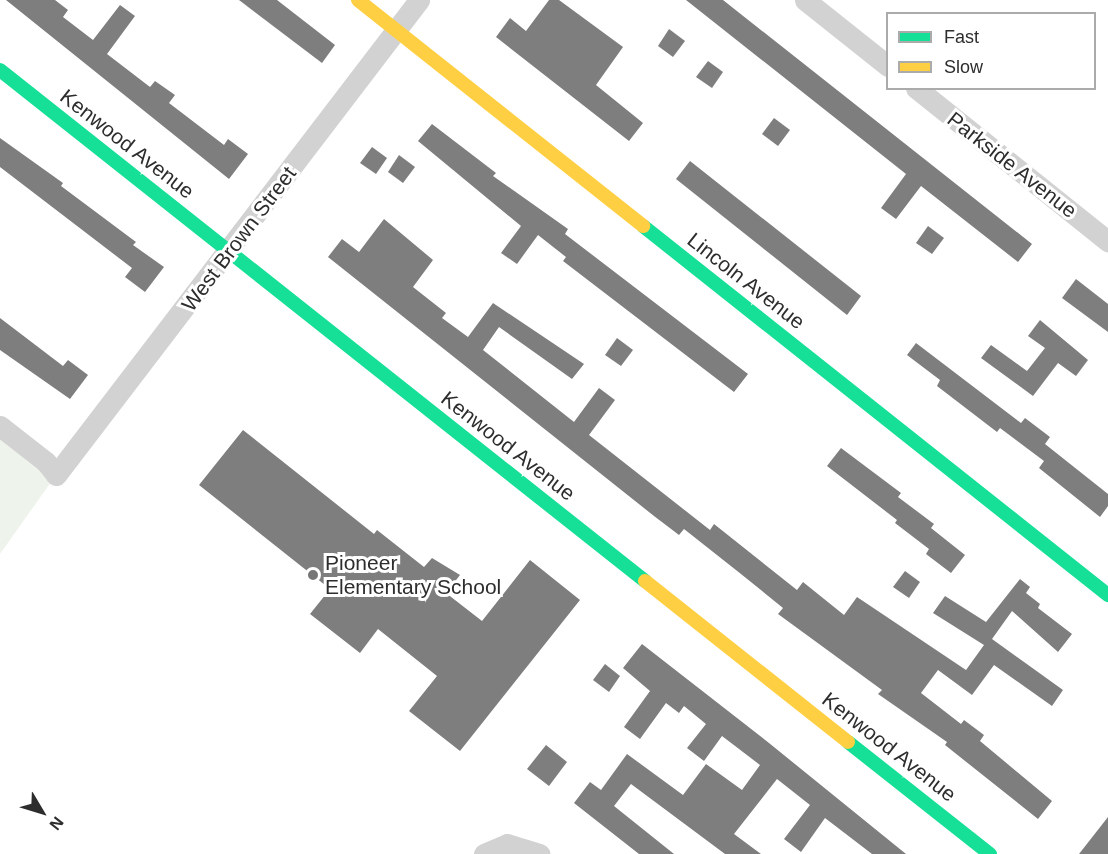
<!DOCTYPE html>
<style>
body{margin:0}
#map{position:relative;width:1108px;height:854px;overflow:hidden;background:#fff;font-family:Arial,sans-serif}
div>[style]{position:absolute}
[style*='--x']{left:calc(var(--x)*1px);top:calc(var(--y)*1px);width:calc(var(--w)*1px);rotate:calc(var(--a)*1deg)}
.green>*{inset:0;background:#eef4eb}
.building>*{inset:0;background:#7e7e7e}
.street>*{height:21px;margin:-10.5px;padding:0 10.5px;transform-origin:10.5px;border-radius:10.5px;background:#d2d2d2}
.fast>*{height:14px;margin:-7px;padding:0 7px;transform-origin:7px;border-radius:7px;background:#16e098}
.slow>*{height:14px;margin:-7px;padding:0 7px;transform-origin:7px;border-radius:7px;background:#ffcf43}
.dots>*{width:16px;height:16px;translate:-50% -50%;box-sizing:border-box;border:3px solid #fff;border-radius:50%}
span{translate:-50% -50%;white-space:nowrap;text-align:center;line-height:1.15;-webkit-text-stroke:6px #fff;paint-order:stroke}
.street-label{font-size:21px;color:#2d2d2d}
.poi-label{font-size:21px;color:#2d2d2d}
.left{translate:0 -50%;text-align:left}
.legend{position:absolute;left:886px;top:12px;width:210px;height:78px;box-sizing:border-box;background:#fff;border:2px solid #ababab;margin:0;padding:8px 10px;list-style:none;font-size:18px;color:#2d2d2d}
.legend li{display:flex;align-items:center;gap:12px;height:30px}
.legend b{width:30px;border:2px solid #ababab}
.north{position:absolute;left:12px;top:782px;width:60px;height:60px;-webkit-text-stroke:4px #fff;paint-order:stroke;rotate:128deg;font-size:16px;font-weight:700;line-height:24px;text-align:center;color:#2d2d2d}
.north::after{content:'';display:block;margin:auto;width:21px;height:27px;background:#2d2d2d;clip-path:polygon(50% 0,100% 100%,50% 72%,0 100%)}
</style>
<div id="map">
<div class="green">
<i style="clip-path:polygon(0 426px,56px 475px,0 554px)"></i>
</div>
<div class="building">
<i style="clip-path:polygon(6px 0,55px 0,68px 10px,63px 17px,93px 40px,120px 5px,135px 16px,107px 54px,150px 87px,155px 81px,175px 95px,169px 103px,224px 145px,228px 139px,248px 154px,229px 179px)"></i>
<i style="clip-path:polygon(239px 0,277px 0,335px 45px,322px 63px)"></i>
<i style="clip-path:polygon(549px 0,559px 0,623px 47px,596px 85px,643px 123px,629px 141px,496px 37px,510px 18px,526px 31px)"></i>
<i style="clip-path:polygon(686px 0,723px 0,1032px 244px,1018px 262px,921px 186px,896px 219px,881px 208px,906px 174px)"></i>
<i style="clip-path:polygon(669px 29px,685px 41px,673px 57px,658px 46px)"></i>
<i style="clip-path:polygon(708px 61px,723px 72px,712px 88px,696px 77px)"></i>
<i style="clip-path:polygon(774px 118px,790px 130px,778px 146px,762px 134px)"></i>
<i style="clip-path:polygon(432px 124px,496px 173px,493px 176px,568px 229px,565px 234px,748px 374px,734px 392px,563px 261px,566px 257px,538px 235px,517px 264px,501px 253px,521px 226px,418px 141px)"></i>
<i style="clip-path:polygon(0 138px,63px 183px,61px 186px,136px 242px,133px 245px,164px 267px,145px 292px,125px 277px,132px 268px,0 167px)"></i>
<i style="clip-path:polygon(372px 147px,387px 158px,376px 174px,360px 163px)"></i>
<i style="clip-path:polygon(399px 155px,415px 167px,403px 183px,388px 172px)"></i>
<i style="clip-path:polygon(690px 161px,861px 296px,847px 315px,676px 179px)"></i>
<i style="clip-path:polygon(384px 219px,433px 260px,413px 287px,446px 313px,442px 318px,468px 337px,493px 303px,584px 364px,572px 379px,499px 327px,483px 350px,574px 422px,599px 388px,615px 400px,589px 435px,710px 530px,714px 524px,797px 590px,803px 582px,844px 615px,857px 597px,966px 670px,984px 645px,933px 613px,945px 596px,986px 622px,1020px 579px,1030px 587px,1026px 593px,1040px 604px,1038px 608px,1072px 634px,1058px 652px,1012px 611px,992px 639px,1063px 690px,1052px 706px,994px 665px,972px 695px,938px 670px,921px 693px,961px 724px,964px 720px,984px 735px,980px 741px,1052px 801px,1038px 819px,945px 745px,947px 742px,878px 694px,882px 690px,778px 614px,783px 608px,741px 574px,684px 529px,679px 535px,654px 516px,328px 257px,342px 239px,359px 252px)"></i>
<i style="clip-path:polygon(928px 226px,944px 238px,932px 254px,916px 243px)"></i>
<i style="clip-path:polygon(1076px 279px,1108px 304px,1108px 332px,1062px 298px)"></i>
<i style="clip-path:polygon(0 318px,63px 366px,68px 360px,88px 375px,70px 399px,0 350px)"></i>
<i style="clip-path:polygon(1040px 320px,1088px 360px,1076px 376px,1058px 363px,1033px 396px,981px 358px,991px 345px,1027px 371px,1045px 348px,1028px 336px)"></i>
<i style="clip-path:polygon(617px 338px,633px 350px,621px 366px,605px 355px)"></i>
<i style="clip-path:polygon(916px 343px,1021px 423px,1025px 418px,1050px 437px,1045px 444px,1108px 494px,1108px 506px,1100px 517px,1039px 468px,1044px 461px,1000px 428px,997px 432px,937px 386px,940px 380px,907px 355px)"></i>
<i style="clip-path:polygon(243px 430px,374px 534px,377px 530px,424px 567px,432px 558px,460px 575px,446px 593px,482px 621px,530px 560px,580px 600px,460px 751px,409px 711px,437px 676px,378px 629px,360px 653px,310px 614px,330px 589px,199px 485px)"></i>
<i style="clip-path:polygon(841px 448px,901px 493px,898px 497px,934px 524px,931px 528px,965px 555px,951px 573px,926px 554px,929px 549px,895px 523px,897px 520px,827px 466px)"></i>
<i style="clip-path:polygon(905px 571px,920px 582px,909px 598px,893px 587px)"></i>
<i style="clip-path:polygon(642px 644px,769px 743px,906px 854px,872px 854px,825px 818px,801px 852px,784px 839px,810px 805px,777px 779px,734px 834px,761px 854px,725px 854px,631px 784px,614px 806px,674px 854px,639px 854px,574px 803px,590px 782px,601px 790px,627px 754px,683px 795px,706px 764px,742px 790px,760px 765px,722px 736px,704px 761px,687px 748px,706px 724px,684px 706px,679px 713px,666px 703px,640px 739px,624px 727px,650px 691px,623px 668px)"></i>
<i style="clip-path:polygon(605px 664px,620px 676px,609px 692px,593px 680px)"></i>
<i style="clip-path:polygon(546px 745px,567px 762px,549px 786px,527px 769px)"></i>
<i style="clip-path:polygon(1108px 817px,1108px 854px,1079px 854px)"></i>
</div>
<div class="street">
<i style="--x:805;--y:0;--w:106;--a:38.5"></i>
<i style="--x:916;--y:88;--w:246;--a:38.6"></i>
<i style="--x:0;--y:426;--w:58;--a:38"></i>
<i style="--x:46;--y:462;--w:16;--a:52"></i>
<i style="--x:56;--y:475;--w:598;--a:-52.61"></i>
<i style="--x:484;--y:854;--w:25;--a:-23"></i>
<i style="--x:507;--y:844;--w:34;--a:17"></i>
</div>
<div class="fast">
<i style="--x:0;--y:70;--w:823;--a:38.39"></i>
<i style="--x:643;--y:226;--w:594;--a:38.43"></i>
<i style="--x:848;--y:742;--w:181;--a:38.3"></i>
</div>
<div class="slow">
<i style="--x:358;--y:0;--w:364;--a:38.4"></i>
<i style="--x:645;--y:581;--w:259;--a:38.4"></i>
</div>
<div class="dots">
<i style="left:313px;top:575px;background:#767676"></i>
</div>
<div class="street-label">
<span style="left:127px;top:144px;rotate:38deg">Kenwood Avenue</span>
<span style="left:1012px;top:165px;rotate:38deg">Parkside Avenue</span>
<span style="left:239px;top:239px;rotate:-53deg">West Brown Street</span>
<span style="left:746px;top:281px;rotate:38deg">Lincoln Avenue</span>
<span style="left:508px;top:446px;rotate:38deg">Kenwood Avenue</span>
<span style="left:889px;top:747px;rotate:38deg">Kenwood Avenue</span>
</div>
<div class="poi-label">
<span class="left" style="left:325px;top:575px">Pioneer<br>Elementary School</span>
</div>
<ul class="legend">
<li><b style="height:8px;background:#16e098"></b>Fast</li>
<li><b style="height:8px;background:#ffcf43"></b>Slow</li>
</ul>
<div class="north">N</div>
</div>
